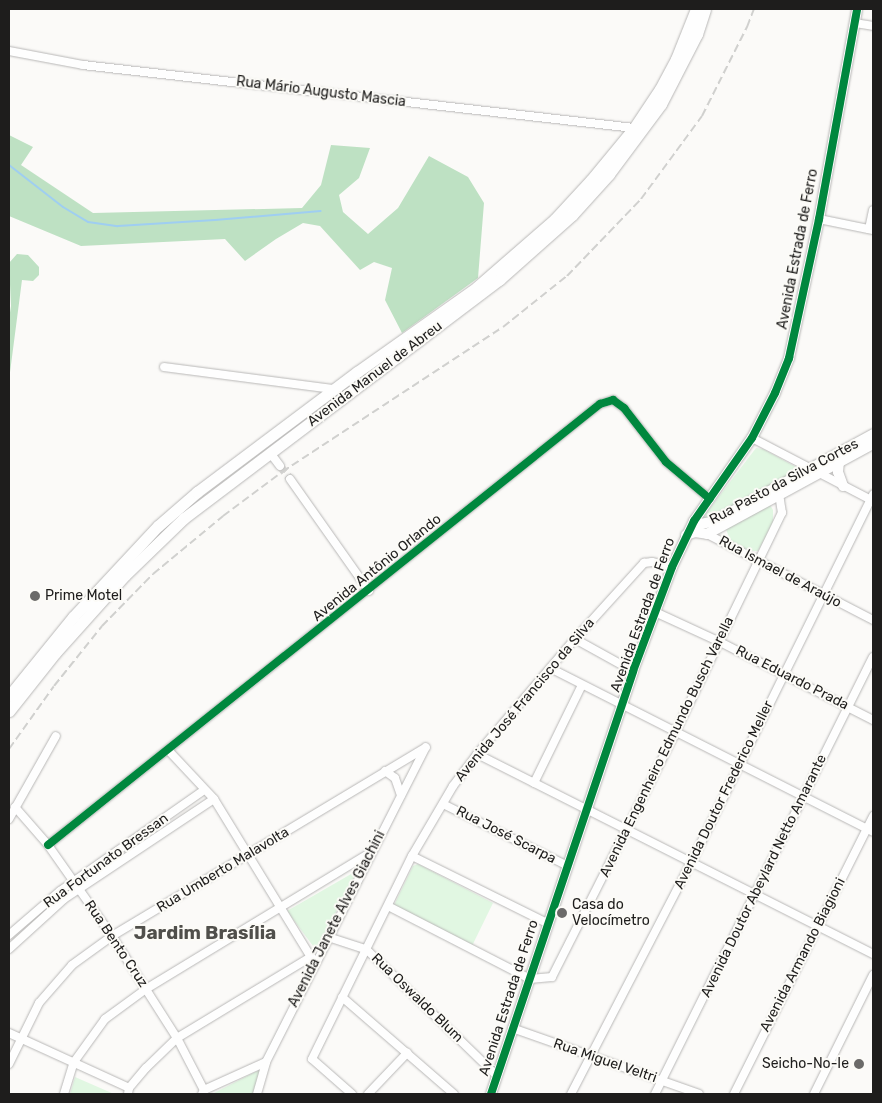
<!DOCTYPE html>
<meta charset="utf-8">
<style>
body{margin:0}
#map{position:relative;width:882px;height:1103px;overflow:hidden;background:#fbfaf8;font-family:Rubik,sans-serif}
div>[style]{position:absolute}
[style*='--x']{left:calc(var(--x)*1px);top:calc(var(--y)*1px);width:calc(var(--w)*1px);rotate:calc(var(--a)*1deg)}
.green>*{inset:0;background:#e1f7e2}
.forest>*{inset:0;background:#bee1c3}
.stream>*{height:2px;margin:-1px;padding:0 1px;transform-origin:1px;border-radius:1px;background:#9fcef1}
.minor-tunnel>*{height:8px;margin-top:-4px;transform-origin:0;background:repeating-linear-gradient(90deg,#dad9d7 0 8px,transparent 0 12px)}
.roads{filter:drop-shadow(0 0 1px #b8b7b6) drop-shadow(0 0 1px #b8b7b6)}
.minor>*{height:8px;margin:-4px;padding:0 4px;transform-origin:4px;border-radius:4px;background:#fefefe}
.tertiary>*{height:10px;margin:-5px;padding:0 5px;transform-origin:5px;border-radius:5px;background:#fefefe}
.secondary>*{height:11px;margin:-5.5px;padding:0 5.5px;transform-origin:5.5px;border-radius:5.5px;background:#fefefe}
.rail>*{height:2px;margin-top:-1px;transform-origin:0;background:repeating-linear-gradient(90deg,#d0d0ce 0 8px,transparent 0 12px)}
.cycleway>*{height:8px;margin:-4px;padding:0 4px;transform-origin:4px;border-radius:4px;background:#00873e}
.dots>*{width:14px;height:14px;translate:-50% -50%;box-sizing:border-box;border:2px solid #fcfbf7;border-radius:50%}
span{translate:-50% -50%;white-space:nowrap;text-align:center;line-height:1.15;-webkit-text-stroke:4px #fcfbf7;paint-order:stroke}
.street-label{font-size:14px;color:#1e1d1c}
.poi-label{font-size:14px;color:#1e1d1c}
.left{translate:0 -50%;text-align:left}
.right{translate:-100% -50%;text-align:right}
.district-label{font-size:19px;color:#504f4b;font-weight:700}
.frame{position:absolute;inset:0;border:10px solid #1e1d1c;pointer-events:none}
</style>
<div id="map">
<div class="green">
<i style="clip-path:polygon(756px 448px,763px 449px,798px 468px,796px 472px,705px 520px,704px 516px)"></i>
<i style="clip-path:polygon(770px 505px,773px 510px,773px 523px,758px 551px,750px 551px,730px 540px,726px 529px)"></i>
<i style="clip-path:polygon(418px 864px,493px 903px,471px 948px,394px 905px,413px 866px)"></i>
<i style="clip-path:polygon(358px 870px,316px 950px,287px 911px)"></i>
<i style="clip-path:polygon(261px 1069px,254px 1094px,212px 1094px)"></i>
<i style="clip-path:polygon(75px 1077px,114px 1094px,70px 1094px)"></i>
</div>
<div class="forest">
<i style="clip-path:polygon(9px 135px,33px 147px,21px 165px,93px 213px,302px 208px,321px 185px,331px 145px,370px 148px,359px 178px,339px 195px,343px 212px,368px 234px,398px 208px,429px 156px,468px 177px,484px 203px,478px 278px,402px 333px,385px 300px,392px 268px,374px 262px,360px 270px,320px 226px,303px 223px,276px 239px,245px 261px,225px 239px,81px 246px,9px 216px)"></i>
<i style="clip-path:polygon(17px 254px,28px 255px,39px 267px,39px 275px,33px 281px,22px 280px,9px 380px,9px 319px,11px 306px,9px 263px)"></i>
</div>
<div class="stream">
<i style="--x:9;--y:165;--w:68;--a:37.9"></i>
<i style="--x:63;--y:207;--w:29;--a:31"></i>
<i style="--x:88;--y:222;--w:30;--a:8"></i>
<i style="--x:118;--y:226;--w:97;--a:-3.5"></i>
<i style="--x:215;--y:220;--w:106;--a:-4.9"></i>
</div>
<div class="minor-tunnel">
<i style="--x:280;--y:466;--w:16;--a:52"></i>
</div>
<div class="roads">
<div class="minor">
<i style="--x:855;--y:23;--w:18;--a:9"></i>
<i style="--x:9;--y:51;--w:75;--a:10.7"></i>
<i style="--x:83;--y:65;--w:555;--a:6.52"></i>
<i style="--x:819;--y:219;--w:55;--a:11.5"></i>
<i style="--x:869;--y:229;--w:19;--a:-78"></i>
<i style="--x:164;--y:367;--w:170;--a:7.4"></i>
<i style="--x:752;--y:438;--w:136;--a:27.5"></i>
<i style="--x:271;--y:454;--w:15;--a:53"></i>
<i style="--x:290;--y:479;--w:137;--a:54.8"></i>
<i style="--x:707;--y:534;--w:187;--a:27.4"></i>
<i style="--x:655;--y:612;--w:72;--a:24.8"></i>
<i style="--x:720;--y:642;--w:172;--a:27"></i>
<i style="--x:575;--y:639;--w:66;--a:28.9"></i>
<i style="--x:550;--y:668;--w:362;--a:26.9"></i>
<i style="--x:168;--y:750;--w:67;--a:46.8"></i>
<i style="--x:214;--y:799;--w:185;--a:58.5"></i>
<i style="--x:311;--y:957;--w:6;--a:39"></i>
<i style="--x:477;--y:754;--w:444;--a:26.8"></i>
<i style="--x:385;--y:771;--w:12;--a:35"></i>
<i style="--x:395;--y:778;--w:18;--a:71"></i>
<i style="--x:534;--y:783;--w:109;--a:-63.9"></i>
<i style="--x:443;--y:804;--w:140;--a:26.4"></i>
<i style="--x:15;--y:807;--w:50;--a:49"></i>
<i style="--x:48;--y:845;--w:111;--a:54.9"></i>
<i style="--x:112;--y:936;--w:121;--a:57.5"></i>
<i style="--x:177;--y:1038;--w:59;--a:62.6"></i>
<i style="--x:9;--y:819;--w:95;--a:-60.5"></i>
<i style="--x:48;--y:845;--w:707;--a:-38.62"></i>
<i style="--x:600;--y:404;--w:14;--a:-17"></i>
<i style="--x:613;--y:400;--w:14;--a:36"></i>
<i style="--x:624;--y:408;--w:68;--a:52.1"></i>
<i style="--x:666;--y:462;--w:57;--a:40.1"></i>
<i style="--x:412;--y:856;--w:151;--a:26.4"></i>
<i style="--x:388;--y:906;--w:160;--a:27.2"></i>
<i style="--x:530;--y:979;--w:22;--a:-5"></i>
<i style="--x:552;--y:977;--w:273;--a:-63.2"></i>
<i style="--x:675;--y:733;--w:245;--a:-64.1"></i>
<i style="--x:782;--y:513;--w:18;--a:-99"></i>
<i style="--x:9;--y:935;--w:67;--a:-40.8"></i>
<i style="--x:60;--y:891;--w:176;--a:-35"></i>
<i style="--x:328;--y:937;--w:40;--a:18"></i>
<i style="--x:366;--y:949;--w:181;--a:44.1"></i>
<i style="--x:9;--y:949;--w:74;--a:-42.3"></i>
<i style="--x:64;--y:899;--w:180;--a:-33.7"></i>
<i style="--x:342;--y:997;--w:148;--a:40.9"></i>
<i style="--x:512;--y:1028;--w:198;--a:19.4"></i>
<i style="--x:9;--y:1033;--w:132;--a:24.6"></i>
<i style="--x:9;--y:1064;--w:68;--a:-63.8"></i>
<i style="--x:39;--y:1003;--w:50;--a:-49"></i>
<i style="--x:72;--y:965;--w:49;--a:-35.9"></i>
<i style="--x:112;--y:936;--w:366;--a:-31"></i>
<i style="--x:64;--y:1094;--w:34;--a:-73"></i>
<i style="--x:74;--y:1062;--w:53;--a:-54.2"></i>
<i style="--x:105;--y:1019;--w:51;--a:-36.2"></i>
<i style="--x:146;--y:989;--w:263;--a:-31.3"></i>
<i style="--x:128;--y:1094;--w:6;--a:-81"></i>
<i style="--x:129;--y:1088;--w:26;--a:-50"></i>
<i style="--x:146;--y:1068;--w:43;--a:-44.1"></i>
<i style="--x:177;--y:1038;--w:157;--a:-31.2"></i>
<i style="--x:202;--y:1094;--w:4;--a:-63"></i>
<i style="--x:204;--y:1090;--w:68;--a:-24.3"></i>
<i style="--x:257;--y:1094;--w:33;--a:-74"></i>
<i style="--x:266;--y:1062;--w:353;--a:-63.1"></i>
<i style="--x:352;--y:1094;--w:53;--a:-138.8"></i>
<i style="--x:312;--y:1059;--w:226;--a:-63.8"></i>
<i style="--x:412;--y:856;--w:81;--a:-59.6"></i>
<i style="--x:453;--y:786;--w:40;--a:-53"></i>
<i style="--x:477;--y:754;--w:151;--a:-49.6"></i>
<i style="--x:575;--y:639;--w:103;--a:-47.8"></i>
<i style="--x:644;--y:563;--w:8;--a:-7"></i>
<i style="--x:652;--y:562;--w:21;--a:14"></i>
<i style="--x:368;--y:1094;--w:57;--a:-46.4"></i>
<i style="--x:571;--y:1094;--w:263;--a:-62.6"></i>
<i style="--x:692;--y:861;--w:409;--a:-63.7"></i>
<i style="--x:655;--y:1094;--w:488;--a:-63.5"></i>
<i style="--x:734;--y:1094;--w:311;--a:-63.4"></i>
<i style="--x:814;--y:1094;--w:133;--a:-63.6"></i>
</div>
<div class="tertiary">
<i style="--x:839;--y:462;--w:10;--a:96"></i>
<i style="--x:838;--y:472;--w:15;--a:70"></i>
<i style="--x:694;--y:521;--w:8;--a:23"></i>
<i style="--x:701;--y:524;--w:14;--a:-12"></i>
<i style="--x:715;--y:521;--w:180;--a:-28.8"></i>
<i style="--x:686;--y:535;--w:9;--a:-18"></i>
<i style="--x:695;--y:532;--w:12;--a:9"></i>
<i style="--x:707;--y:534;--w:189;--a:-28.5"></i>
<i style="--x:491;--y:1094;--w:446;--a:-71.4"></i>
<i style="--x:633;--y:671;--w:111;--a:-69.4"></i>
<i style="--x:672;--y:567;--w:51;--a:-64.4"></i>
<i style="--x:694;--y:521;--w:101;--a:-55.1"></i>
<i style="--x:752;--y:438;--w:51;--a:-62.9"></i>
<i style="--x:775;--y:393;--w:38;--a:-68"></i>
<i style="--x:789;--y:358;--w:142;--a:-77.8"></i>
<i style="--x:819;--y:219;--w:213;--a:-79.7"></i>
</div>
<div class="secondary">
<i style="--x:9;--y:696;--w:102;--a:-51"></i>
<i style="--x:73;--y:617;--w:125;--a:-47"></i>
<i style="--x:158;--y:526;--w:52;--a:-41.1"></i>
<i style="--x:197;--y:492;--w:200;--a:-36.9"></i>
<i style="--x:357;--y:372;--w:147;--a:-35.3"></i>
<i style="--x:477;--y:287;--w:103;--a:-41.1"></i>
<i style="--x:555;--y:219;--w:53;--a:-47.3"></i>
<i style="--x:591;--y:180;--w:67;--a:-50.4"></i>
<i style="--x:634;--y:128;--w:47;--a:-56.3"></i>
<i style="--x:660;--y:89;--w:34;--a:-62"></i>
<i style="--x:676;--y:59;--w:54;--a:-68.2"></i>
<i style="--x:9;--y:711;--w:74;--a:-51.6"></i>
<i style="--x:55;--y:653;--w:105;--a:-48.1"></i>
<i style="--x:125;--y:575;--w:82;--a:-44"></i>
<i style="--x:184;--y:518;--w:395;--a:-37.1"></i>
<i style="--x:499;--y:280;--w:98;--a:-41.7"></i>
<i style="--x:572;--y:215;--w:55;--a:-47.9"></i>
<i style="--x:609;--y:174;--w:87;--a:-53.4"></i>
<i style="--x:661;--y:104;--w:79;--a:-62.8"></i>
<i style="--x:697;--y:34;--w:26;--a:-72"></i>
</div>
</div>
<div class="rail">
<i style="--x:9;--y:749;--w:77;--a:-54.5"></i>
<i style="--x:54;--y:686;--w:77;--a:-51.3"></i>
<i style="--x:102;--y:626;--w:73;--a:-45.6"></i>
<i style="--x:153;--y:574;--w:91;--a:-39.6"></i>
<i style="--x:223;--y:516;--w:74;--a:-36.7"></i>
<i style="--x:282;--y:472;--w:264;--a:-33.3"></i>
<i style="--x:503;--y:327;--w:82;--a:-38.6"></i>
<i style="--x:567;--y:276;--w:107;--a:-46.1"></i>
<i style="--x:641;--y:199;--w:103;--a:-53.7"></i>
<i style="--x:702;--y:116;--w:100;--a:-63.2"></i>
<i style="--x:747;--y:27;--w:19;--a:-69"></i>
</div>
<div class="cycleway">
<i style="--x:48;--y:845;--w:707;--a:-38.62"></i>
<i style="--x:600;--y:404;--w:14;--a:-17"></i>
<i style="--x:613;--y:400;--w:14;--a:36"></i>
<i style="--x:624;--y:408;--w:68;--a:52.1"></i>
<i style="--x:666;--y:462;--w:57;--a:40.1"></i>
<i style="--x:491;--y:1094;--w:446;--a:-71.4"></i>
<i style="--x:633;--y:671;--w:111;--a:-69.4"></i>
<i style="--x:672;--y:567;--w:51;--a:-64.4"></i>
<i style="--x:694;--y:521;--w:101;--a:-55.1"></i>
<i style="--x:752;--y:438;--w:51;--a:-62.9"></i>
<i style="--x:775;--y:393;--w:38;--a:-68"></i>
<i style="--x:789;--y:358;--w:142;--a:-77.8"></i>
<i style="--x:819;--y:219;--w:213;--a:-79.7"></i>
</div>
<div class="dots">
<i style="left:35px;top:596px;background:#6b6a69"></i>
<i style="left:562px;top:913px;background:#6b6a69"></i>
<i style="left:859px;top:1064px;background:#6b6a69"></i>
</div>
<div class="street-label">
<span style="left:321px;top:92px;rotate:7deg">Rua Mário Augusto Mascia</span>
<span style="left:798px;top:249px;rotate:-79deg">Avenida Estrada de Ferro</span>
<span style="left:375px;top:374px;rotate:-37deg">Avenida Manuel de Abreu</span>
<span style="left:784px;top:482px;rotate:-28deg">Rua Pasto da Silva Cortes</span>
<span style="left:377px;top:568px;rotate:-39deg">Avenida Antônio Orlando</span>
<span style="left:780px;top:572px;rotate:28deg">Rua Ismael de Araújo</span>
<span style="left:643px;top:615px;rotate:-70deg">Avenida Estrada de Ferro</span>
<span style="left:792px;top:678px;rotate:27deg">Rua Eduardo Prada</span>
<span style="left:525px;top:700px;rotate:-50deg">Avenida José Francisco da Silva</span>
<span style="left:667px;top:747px;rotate:-64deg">Avenida Engenheiro Edmundo Busch Varella</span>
<span style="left:724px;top:795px;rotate:-64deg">Avenida Doutor Frederico Meller</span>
<span style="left:506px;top:835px;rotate:27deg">Rua José Scarpa</span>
<span style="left:106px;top:861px;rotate:-36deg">Rua Fortunato Bressan</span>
<span style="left:223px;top:870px;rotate:-31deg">Rua Umberto Malavolta</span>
<span style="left:764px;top:876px;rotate:-64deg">Avenida Doutor Abeylard Netto Amarante</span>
<span style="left:337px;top:919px;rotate:-63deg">Avenida Janete Alves Giachini</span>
<span style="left:116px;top:944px;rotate:56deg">Rua Bento Cruz</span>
<span style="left:803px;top:955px;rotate:-63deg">Avenida Armando Biagioni</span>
<span style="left:417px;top:998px;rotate:44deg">Rua Oswaldo Blum</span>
<span style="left:509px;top:998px;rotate:-72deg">Avenida Estrada de Ferro</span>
<span style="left:605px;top:1061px;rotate:19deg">Rua Miguel Veltri</span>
</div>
<div class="poi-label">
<span class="left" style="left:45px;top:596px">Prime Motel</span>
<span class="left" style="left:572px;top:913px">Casa do<br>Velocímetro</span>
<span class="right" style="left:849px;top:1064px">Seicho-No-Ie</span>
</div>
<div class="district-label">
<span style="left:205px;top:933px">Jardim Brasília</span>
</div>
<div class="frame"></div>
</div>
